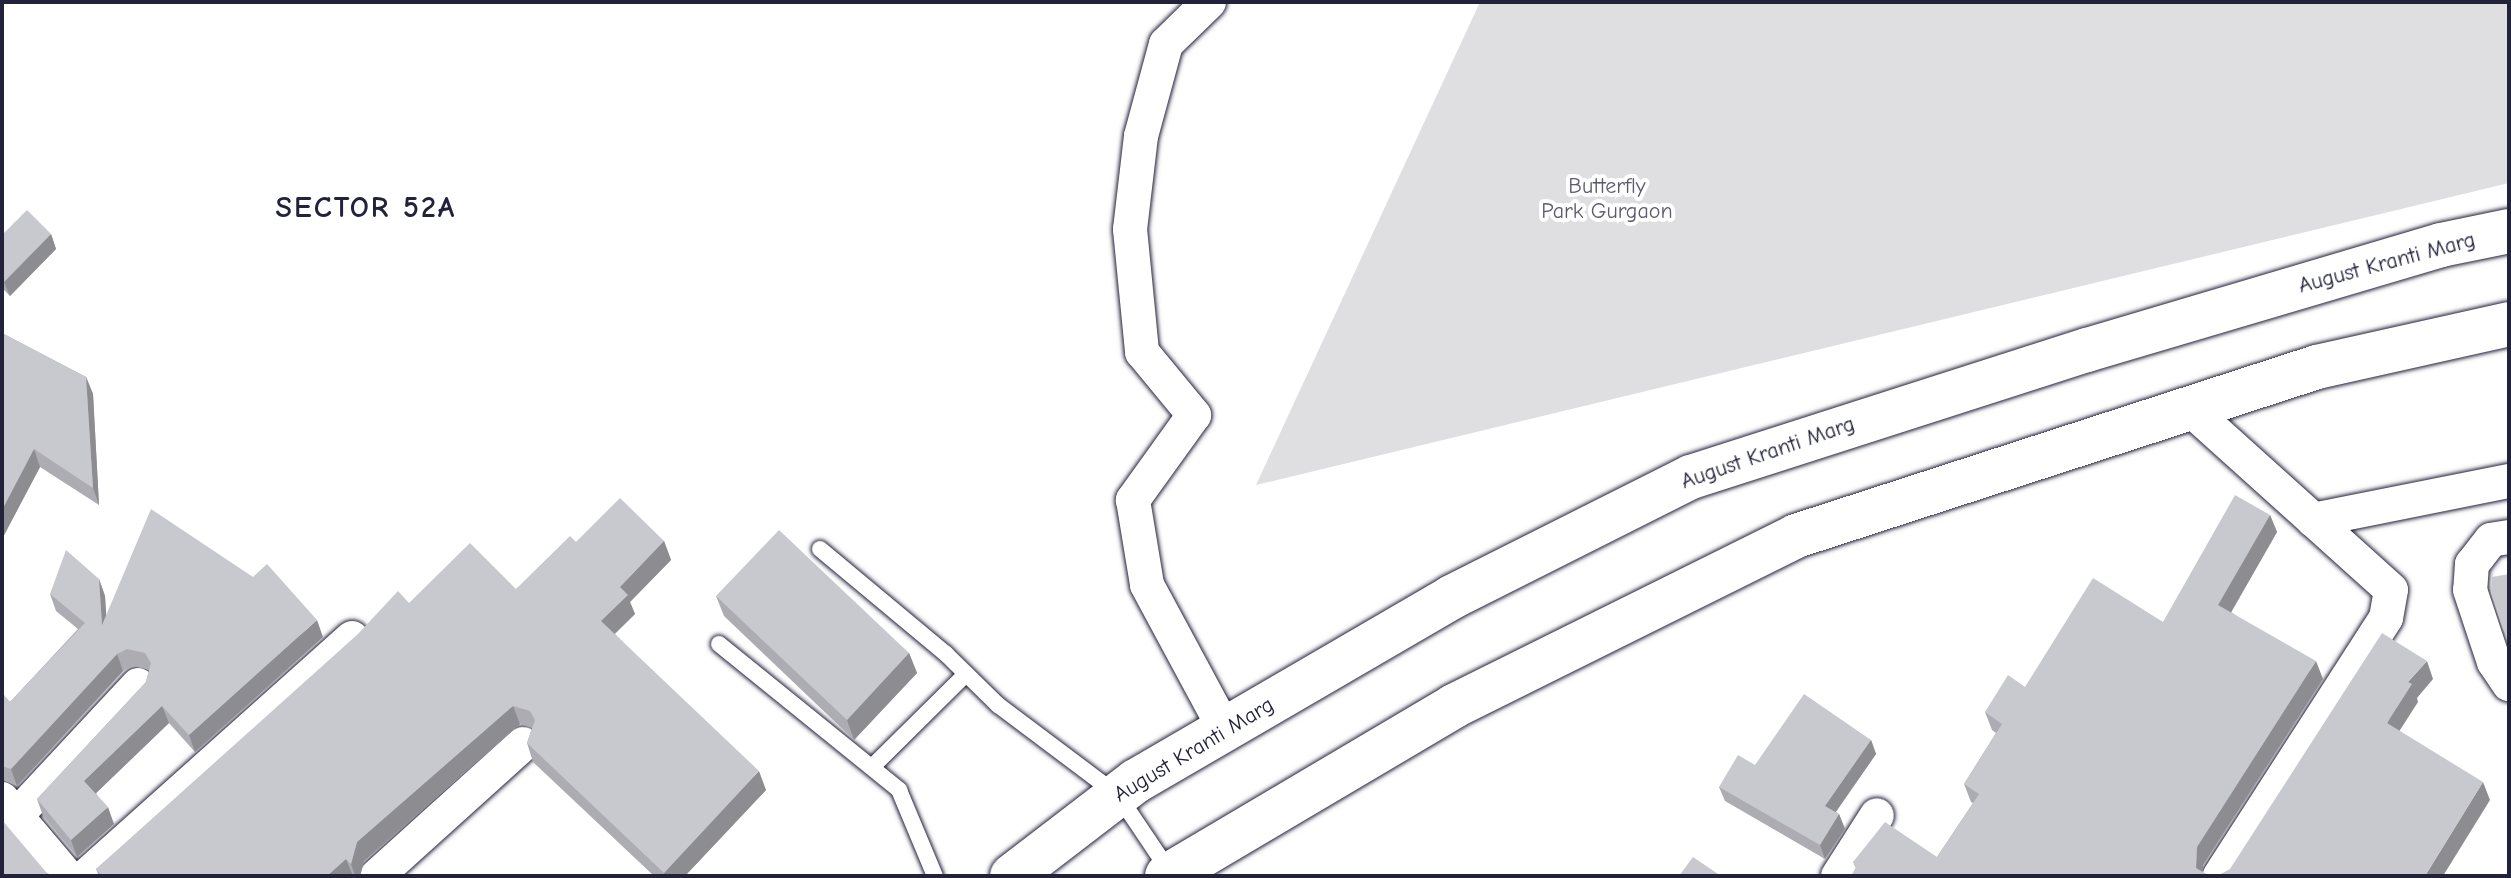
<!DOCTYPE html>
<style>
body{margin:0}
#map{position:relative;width:2511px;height:878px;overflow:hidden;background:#fff;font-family:"Comic Neue",sans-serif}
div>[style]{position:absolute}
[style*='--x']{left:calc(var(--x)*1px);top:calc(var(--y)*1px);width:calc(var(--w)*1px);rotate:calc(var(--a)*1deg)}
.green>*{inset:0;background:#dfdfe2}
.roads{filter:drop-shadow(0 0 2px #22223b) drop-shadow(0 0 2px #22223b)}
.lane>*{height:16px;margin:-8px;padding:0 8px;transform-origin:8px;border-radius:8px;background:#fff}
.street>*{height:34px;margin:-17px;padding:0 17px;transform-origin:17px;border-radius:17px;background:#fff}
.secondary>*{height:44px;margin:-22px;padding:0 22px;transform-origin:22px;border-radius:22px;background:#fff}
.wall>*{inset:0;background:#acacb2}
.shaded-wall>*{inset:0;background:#8c8c91}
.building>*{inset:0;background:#c8c8cf}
span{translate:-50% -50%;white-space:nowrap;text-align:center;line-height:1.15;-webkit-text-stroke:8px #fff;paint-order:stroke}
.park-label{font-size:22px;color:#5b5b6d}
.street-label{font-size:22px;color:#22223b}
.district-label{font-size:30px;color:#22223b;font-weight:700;letter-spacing:2px}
.frame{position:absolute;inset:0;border:4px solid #22223b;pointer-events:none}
</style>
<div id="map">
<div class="green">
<i style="clip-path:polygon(1480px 2px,2509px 2px,2509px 183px,1256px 485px)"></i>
</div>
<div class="roads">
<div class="lane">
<i style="--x:820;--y:549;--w:164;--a:39.8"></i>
<i style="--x:946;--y:654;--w:73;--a:44.4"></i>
<i style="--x:998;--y:705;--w:150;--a:36.9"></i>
<i style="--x:1118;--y:795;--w:92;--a:56.1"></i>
<i style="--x:719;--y:644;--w:232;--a:39"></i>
<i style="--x:899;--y:790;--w:93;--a:67.3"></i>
<i style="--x:872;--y:767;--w:132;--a:-44.7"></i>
</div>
<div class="street">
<i style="--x:1209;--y:2;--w:60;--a:135.7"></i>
<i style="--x:1166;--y:44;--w:95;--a:105.2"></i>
<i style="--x:1141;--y:136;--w:94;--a:96.7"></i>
<i style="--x:1130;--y:229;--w:124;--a:84.4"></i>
<i style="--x:1142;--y:352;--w:82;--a:50.5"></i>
<i style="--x:1194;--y:415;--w:105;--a:125.7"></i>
<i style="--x:1133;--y:500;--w:86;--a:80.6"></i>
<i style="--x:1147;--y:585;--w:165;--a:61.7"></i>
<i style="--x:2188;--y:407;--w:273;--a:42"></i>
<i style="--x:2391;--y:590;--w:28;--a:100"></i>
<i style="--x:2386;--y:618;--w:307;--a:122.8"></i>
<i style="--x:2313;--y:520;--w:200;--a:-11.3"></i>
<i style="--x:2509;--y:537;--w:18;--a:171"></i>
<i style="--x:2491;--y:540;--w:31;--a:128"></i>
<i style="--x:2472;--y:564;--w:26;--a:94"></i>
<i style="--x:2470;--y:590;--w:76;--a:71.6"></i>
<i style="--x:2494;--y:662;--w:27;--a:56"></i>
<i style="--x:2;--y:799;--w:101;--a:49.8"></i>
<i style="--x:16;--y:816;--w:179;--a:-47"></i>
<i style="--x:86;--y:876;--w:357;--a:-41.8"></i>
<i style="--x:377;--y:876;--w:197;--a:-42.1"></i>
<i style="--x:1838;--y:876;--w:72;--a:-57.4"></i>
</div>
<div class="secondary">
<i style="--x:1012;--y:876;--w:156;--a:-37.5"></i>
<i style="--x:1136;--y:781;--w:366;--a:-30.2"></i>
<i style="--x:1452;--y:597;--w:267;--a:-26.7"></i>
<i style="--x:1691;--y:477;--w:416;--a:-17.8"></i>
<i style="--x:2087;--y:350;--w:369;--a:-16.5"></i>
<i style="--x:2441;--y:245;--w:69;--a:-11.6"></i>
<i style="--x:1167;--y:876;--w:334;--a:-30.6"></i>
<i style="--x:1454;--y:706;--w:382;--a:-26.4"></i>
<i style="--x:1796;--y:536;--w:548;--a:-17.97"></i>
<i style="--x:2317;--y:367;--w:197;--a:-12.6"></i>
</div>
</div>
<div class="wall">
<i style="clip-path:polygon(51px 234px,56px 249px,10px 296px,2px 288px,2px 235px)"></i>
<i style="clip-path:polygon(2px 333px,86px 377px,93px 394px,99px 505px,40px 467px,2px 539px)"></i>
<i style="clip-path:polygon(2270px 515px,2277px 532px,2231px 612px,2323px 679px,2203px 865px,1856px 868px,1853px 862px,1937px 857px,1973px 803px,1971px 802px,1964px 784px,1996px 733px,1992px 730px,1985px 712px,2025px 687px,2163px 622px)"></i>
<i style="clip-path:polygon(664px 541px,671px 560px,630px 602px,635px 614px,615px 634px,766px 790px,685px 876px,654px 876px,533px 762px,527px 743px,532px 728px,520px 724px,364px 861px,360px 876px,99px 876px,96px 869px,409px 603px,516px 589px,576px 542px)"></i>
<i style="clip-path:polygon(99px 579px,105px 596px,106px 615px,323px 637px,195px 752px,169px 723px,96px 793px,114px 824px,77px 857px,43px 816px,37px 799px,146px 682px,149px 670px,133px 666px,123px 671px,17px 786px,2px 780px,2px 693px,10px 702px,78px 629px,56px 611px,50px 594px)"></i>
<i style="clip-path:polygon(716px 596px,909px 653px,917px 673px,854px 740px,724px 616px)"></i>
<i style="clip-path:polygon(1871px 740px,1876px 754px,1836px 812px,1839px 814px,1845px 829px,1825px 859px,1725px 801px,1719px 787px,1755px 765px)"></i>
</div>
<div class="shaded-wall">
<i style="clip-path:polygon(51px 234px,56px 249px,10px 296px,4px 282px)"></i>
<i style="clip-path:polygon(86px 377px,93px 394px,99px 505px,93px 488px)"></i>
<i style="clip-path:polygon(34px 449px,40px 467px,2px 539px,2px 510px)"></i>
<i style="clip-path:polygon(2270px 515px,2277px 532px,2225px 623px,2218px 605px)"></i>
<i style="clip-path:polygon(664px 541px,671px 560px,630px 602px,635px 614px,608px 640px,601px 621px,620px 587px)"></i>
<i style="clip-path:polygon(99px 579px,105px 596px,108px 642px,102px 625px)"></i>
<i style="clip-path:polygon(317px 620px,323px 637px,195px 752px,189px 735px)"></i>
<i style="clip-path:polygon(909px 653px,917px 673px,854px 740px,847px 720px)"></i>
<i style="clip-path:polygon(117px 654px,123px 671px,17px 786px,11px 769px)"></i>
<i style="clip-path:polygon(2316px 661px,2323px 679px,2203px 865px,2203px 876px,2196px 868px,2197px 847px)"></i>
<i style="clip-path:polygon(2427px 661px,2433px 679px,2417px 698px,2418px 702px,2393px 741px,2387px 723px,2408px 682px)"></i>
<i style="clip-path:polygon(162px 706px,169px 723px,91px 798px,84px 781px)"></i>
<i style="clip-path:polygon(513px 706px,520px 724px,364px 861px,360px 876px,355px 876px,351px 864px,357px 842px)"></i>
<i style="clip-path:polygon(1871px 740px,1876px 754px,1830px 820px,1825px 806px)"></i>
<i style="clip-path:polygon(759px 771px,766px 790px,685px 876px,665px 876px,664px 873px)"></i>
<i style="clip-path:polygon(2483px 782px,2490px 800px,2443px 876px,2425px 876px)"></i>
<i style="clip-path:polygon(108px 807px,114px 824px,77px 857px,71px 840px)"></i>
<i style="clip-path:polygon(1839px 814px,1845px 829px,1825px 859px,1820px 845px)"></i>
<i style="clip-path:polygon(346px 859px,353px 876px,327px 876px)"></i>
</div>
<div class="building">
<i style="clip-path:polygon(27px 210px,51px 234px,4px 282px,2px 279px,2px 235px)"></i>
<i style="clip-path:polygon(2px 333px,86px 377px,93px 488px,34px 449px,2px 510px)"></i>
<i style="clip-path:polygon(2235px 495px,2270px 515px,2218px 605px,2316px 661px,2197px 847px,2196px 868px,2210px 876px,1851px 876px,1856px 867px,1853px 862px,1885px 822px,1937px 857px,1979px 794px,1964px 784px,2002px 724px,1985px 712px,2008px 675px,2025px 687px,2093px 578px,2163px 622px)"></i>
<i style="clip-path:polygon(620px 498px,664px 541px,620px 587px,628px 595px,601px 621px,759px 771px,664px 873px,527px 743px,535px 720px,530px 711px,513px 706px,357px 842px,351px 864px,346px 859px,327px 876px,102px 876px,96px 869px,358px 634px,398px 591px,409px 603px,470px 543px,516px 589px,570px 536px,576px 542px)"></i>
<i style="clip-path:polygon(151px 509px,253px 577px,267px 564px,317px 620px,189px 735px,162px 706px,84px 781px,108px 807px,71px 840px,37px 799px,146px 682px,151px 663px,145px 653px,127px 649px,117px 654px,11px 769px,2px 766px,2px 693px,10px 702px,85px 623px,50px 594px,66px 550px,99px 579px,102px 625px)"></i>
<i style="clip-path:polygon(779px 530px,909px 653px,847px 720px,716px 596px)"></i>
<i style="clip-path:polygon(2509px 574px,2509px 638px,2503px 629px,2491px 593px,2492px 577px)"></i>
<i style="clip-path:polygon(2382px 633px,2427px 661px,2408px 682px,2412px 684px,2387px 723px,2483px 782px,2425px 876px,2217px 876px,2230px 869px)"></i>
<i style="clip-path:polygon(1804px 694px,1871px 740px,1825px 806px,1839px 814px,1820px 845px,1719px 787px,1738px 755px,1755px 765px)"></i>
<i style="clip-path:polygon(2px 820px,46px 872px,52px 876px,2px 876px)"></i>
<i style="clip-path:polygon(1693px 857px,1721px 876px,1679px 876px)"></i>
</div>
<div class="park-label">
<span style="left:1607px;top:199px">Butterfly<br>Park Gurgaon</span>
</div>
<div class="street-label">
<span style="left:2387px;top:263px;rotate:-15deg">August Kranti Marg</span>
<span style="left:1768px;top:453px;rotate:-19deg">August Kranti Marg</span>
<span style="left:1194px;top:750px;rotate:-31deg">August Kranti Marg</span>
</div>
<div class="district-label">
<span style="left:366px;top:208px">SECTOR 52A</span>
</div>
<div class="frame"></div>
</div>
